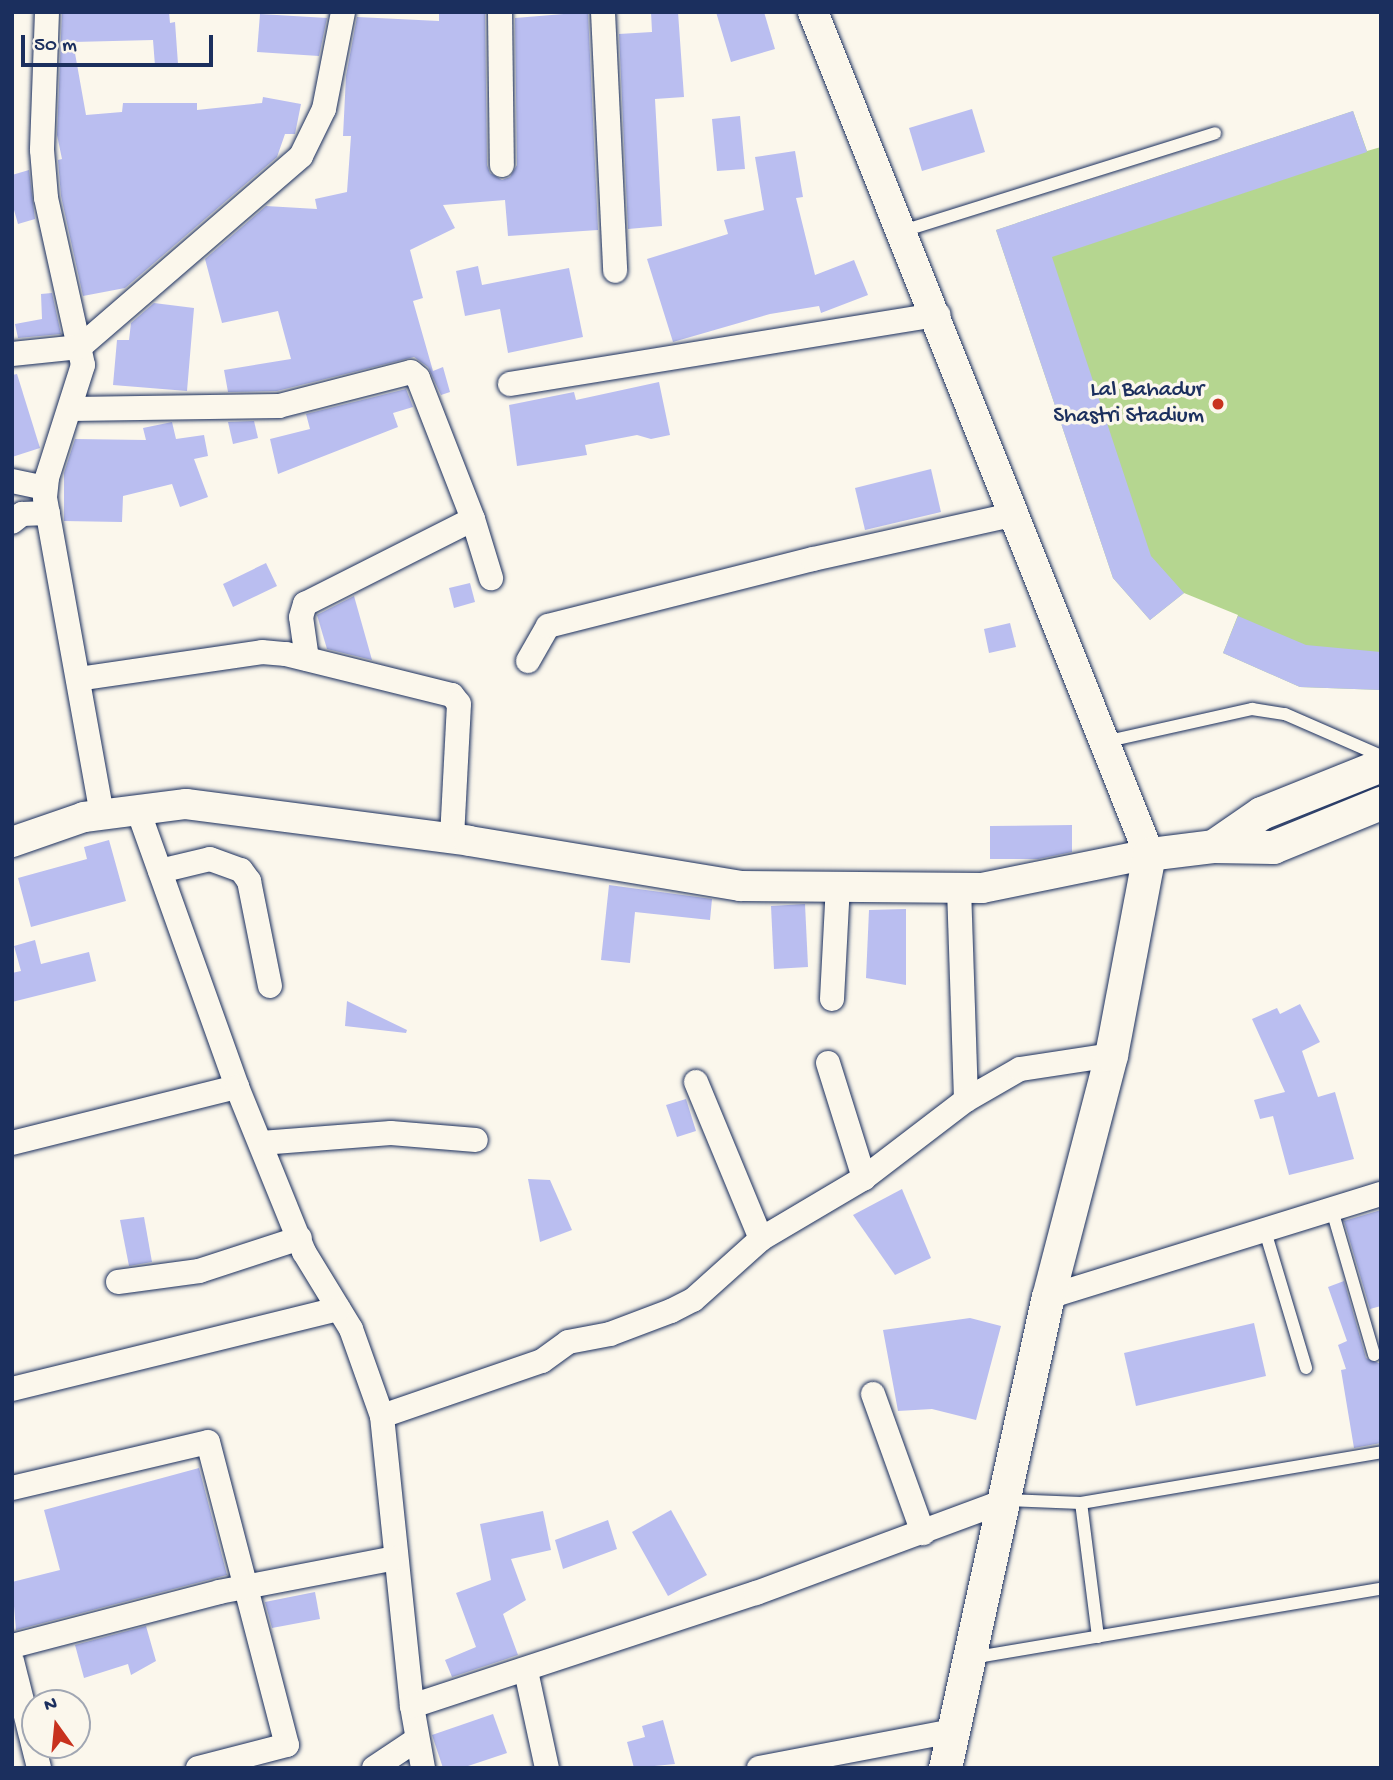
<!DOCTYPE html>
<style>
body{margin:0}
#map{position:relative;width:1393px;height:1780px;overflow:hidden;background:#fbf7ec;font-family:"Gochi Hand",sans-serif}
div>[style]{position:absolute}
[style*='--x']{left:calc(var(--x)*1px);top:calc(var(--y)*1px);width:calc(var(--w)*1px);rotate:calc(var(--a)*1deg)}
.green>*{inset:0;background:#b5d690}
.building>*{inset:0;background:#babef0}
.roads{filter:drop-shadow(0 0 2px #1b2f5e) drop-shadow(0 0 2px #1b2f5e)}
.service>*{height:12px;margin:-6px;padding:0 6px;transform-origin:6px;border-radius:6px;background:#fbf7ec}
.minor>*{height:24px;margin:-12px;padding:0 12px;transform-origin:12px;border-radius:12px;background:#fbf7ec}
.tertiary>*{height:30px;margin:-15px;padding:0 15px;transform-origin:15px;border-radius:15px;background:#fbf7ec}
.secondary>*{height:33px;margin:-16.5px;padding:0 16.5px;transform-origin:16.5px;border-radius:16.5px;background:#fbf7ec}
.dots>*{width:19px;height:19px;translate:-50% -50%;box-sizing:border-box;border:4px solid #fbf7ec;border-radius:50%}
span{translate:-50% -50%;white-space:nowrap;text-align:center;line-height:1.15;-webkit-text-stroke:7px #fbf7ec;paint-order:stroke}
.poi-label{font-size:23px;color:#1b2f5e}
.right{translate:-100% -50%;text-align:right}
.frame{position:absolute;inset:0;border:14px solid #1b2f5e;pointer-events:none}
.north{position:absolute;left:21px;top:1689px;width:70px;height:70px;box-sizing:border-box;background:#fbf7ec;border:2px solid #a1a7b3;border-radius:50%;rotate:345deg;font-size:19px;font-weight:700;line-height:28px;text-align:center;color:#1b2f5e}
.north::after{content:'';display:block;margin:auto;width:24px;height:32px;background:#c8321e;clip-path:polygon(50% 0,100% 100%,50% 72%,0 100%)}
.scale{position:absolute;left:21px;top:35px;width:192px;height:32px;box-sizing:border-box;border:4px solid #1b2f5e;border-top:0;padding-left:9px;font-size:21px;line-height:24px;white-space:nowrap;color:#1b2f5e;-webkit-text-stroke:5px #fbf7ec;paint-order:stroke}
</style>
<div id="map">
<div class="green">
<i style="clip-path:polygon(1353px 111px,1367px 151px,1381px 147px,1381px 690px,1300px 687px,1223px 653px,1238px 615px,1184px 593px,1150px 620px,1113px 578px,996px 230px)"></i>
</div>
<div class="building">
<i style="clip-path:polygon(62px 12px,169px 12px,170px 23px,175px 22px,178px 64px,155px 66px,153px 40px,73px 42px,86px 115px,122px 112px,123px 103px,197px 103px,197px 110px,262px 103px,263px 97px,301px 104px,295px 134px,285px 134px,277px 157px,125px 288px,83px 296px,61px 196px,58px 160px,62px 159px,57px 135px)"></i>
<i style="clip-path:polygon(439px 12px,485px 12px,487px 165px,490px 173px,502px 180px,510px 177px,517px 165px,515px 18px,588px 12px,598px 230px,508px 236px,505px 200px,443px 205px,455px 228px,410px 250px,423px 298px,413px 301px,433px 371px,443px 367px,450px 392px,441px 395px,428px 367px,414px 357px,277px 391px,228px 392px,224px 370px,291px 359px,278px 311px,222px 323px,205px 259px,266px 206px,317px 209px,315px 199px,347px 192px,351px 136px,343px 136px,346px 76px,357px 17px,439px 21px)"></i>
<i style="clip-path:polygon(651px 12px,678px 12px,684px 97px,655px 99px,662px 226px,628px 229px,619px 34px,652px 32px)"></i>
<i style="clip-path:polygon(716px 12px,764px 12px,775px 49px,731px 62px)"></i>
<i style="clip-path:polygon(260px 14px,327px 18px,319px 56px,257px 52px)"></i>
<i style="clip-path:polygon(972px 109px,985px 152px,922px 171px,909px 128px)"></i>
<i style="clip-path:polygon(1353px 111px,1367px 152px,1052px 257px,1151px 556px,1184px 593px,1150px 620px,1113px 578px,996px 230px)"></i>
<i style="clip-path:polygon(740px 116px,745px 169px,717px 171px,712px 119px)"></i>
<i style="clip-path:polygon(795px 151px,803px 197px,796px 198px,815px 275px,854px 260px,868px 295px,821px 313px,819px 306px,770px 314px,673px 342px,647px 259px,728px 234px,724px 220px,764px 210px,755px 157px)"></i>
<i style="clip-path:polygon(29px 170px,35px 219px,18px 224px,12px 203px,12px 175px)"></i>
<i style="clip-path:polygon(478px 266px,482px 285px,569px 268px,583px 337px,508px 353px,500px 309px,465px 316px,456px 271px)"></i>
<i style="clip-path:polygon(52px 293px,61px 334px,18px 338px,15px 324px,42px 319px,41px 294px)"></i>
<i style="clip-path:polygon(154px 303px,194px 308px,187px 391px,113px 385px,117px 340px,129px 340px,131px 323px)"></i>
<i style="clip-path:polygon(17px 374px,40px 448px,12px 457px,12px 375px)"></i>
<i style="clip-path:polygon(659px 382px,670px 435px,651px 439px,637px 435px,585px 445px,587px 455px,517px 466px,509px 405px,574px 392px,576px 400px)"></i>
<i style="clip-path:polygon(406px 389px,413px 407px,393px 413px,398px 427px,278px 474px,270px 439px,310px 429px,306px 414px)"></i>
<i style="clip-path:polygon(254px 421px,258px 438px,233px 444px,228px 422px)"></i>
<i style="clip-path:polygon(172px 422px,176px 439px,204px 435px,208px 456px,194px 459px,208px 497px,180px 507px,172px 484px,123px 496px,122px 522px,64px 521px,64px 473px,75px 439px,146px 440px,143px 428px)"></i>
<i style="clip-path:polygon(931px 469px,941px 512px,865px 530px,855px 488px)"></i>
<i style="clip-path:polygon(266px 563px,277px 586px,233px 607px,223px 584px)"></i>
<i style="clip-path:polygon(470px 583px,475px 602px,454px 608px,449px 588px)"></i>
<i style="clip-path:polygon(354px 596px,372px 660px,327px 649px,317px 615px)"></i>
<i style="clip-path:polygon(1238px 616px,1306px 645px,1381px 652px,1381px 690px,1300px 687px,1223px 653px)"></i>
<i style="clip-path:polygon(1010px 623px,1016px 647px,989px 653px,984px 629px)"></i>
<i style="clip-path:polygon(1072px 825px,1072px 852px,1038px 859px,990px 859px,990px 826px)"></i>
<i style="clip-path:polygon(109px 840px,126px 901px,31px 927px,18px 878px,87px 859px,84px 847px)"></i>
<i style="clip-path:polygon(609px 885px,712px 899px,710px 920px,635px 912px,630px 963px,601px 960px)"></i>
<i style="clip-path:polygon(805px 904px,808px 967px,774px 969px,771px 906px)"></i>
<i style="clip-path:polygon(906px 909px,906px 985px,866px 978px,869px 910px)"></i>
<i style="clip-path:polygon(35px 940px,41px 964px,89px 952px,96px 981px,12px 1002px,12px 973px,21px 971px,14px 946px)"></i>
<i style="clip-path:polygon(347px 1001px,407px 1030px,406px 1033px,345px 1026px)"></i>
<i style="clip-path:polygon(1300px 1004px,1320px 1042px,1302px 1051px,1318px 1097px,1335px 1092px,1354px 1159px,1289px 1175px,1273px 1116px,1260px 1119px,1254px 1100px,1285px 1092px,1252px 1019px,1277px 1008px,1280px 1014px)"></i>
<i style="clip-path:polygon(686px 1099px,696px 1131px,677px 1137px,666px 1105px)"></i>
<i style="clip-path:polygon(528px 1179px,550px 1180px,572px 1230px,540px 1242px)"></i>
<i style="clip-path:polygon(902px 1189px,931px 1258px,895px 1275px,853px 1215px)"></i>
<i style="clip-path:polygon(1381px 1210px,1381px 1306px,1370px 1309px,1344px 1221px)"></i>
<i style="clip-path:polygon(144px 1217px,152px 1262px,129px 1266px,120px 1220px)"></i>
<i style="clip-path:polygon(1344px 1281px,1366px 1358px,1381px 1364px,1381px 1443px,1354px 1448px,1341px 1370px,1346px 1369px,1338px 1345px,1347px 1341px,1328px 1287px)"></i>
<i style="clip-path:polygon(970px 1318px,1001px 1326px,976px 1420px,932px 1409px,898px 1411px,883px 1330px)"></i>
<i style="clip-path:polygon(1254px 1323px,1266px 1376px,1136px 1406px,1124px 1353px)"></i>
<i style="clip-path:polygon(199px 1468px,227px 1575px,16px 1630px,12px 1582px,60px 1570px,44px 1510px)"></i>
<i style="clip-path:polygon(671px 1510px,707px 1575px,668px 1596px,632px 1532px)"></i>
<i style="clip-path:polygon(543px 1511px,551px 1550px,511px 1559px,526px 1600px,503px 1614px,518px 1655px,452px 1677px,445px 1660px,476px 1647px,456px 1593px,491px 1580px,480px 1524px)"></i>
<i style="clip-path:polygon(608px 1520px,617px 1549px,563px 1569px,555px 1540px)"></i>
<i style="clip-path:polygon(315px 1592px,320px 1619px,272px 1628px,265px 1602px)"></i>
<i style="clip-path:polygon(146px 1626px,156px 1661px,131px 1675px,128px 1664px,84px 1678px,75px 1645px)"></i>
<i style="clip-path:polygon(493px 1714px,507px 1753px,462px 1768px,443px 1768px,432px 1735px)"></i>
<i style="clip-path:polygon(663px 1720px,675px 1764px,634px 1768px,627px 1742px,645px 1737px,642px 1726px)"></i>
</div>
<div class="roads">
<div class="service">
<i style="--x:903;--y:231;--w:327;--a:-17.4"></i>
<i style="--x:1104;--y:742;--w:152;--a:-12.6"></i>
<i style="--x:1252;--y:709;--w:33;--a:9"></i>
<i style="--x:1285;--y:714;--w:105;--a:23.6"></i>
<i style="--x:1332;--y:1210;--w:151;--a:73.8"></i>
<i style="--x:1265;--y:1231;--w:143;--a:73.3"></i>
<i style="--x:1007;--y:1500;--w:74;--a:2.3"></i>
<i style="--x:1098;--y:1637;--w:135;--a:-97.2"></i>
<i style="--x:1081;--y:1503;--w:304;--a:-9.6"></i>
<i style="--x:971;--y:1658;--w:416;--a:-9.6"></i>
</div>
<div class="minor">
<i style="--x:47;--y:12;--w:138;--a:92.1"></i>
<i style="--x:42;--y:150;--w:48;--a:85.2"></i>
<i style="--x:46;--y:198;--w:171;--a:77.5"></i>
<i style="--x:83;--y:365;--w:119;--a:107.7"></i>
<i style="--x:47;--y:478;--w:20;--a:96"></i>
<i style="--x:45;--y:498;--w:322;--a:79.8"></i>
<i style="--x:500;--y:12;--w:153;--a:89.3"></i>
<i style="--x:603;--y:12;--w:259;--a:87.3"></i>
<i style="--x:12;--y:354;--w:68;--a:-5.9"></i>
<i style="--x:80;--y:347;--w:292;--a:-40.8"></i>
<i style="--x:301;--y:156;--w:52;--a:-63.9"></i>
<i style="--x:324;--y:109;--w:99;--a:-78.9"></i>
<i style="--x:510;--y:384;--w:434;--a:-9.2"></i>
<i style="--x:71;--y:409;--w:208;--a:-0.8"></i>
<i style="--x:279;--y:406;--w:136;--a:-14.4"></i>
<i style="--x:411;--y:372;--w:9;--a:41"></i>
<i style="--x:418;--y:378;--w:151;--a:68.7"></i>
<i style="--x:473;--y:519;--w:62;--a:73"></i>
<i style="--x:12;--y:481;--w:34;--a:12"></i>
<i style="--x:12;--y:522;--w:13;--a:-39"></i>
<i style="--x:22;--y:514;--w:26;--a:-2"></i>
<i style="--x:307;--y:659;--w:42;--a:-98.1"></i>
<i style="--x:301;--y:617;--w:14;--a:-73"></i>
<i style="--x:305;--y:604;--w:188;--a:-26.8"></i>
<i style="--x:528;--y:661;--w:40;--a:-60.3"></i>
<i style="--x:548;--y:626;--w:273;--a:-14.2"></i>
<i style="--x:813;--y:559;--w:204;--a:-12.5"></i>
<i style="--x:78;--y:679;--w:186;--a:-8.3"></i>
<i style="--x:262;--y:652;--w:24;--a:5"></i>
<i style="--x:286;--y:654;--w:171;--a:13.9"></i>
<i style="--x:452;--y:695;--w:11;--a:52"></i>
<i style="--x:459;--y:704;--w:135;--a:93"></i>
<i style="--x:138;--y:810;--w:294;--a:70.3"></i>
<i style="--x:160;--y:871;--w:51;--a:-13.5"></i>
<i style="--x:210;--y:859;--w:33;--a:20"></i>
<i style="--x:241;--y:870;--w:14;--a:54"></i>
<i style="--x:249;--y:881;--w:107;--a:78.7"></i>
<i style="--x:959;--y:888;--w:212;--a:88.1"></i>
<i style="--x:832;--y:999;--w:113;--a:-87"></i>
<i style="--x:828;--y:1063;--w:121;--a:72.6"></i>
<i style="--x:696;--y:1082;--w:170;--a:67.5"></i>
<i style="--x:12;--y:1143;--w:232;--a:-14"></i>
<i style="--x:237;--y:1087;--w:178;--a:67.9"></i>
<i style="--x:304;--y:1252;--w:90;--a:58.6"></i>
<i style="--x:351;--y:1329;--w:92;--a:70.4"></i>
<i style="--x:382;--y:1416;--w:292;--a:84.1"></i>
<i style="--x:412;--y:1706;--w:63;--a:79.9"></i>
<i style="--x:261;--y:1143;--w:130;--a:-4.4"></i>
<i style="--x:391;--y:1133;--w:85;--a:4.7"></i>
<i style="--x:118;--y:1282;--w:82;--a:-7.7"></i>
<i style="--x:199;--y:1271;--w:106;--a:-18.1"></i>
<i style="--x:1048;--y:1297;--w:349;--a:-17.2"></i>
<i style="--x:12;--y:1389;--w:336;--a:-13.8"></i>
<i style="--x:873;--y:1394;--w:148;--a:70.2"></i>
<i style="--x:382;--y:1416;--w:169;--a:-19"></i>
<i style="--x:542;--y:1361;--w:32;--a:-36"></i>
<i style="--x:568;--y:1342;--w:43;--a:-10.8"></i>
<i style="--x:610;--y:1334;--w:65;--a:-20.7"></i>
<i style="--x:671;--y:1311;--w:25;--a:-27"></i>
<i style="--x:693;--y:1300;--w:91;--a:-41.9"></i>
<i style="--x:761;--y:1239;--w:120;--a:-30.6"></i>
<i style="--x:864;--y:1178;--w:128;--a:-37.4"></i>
<i style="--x:966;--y:1100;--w:62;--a:-29.9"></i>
<i style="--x:1020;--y:1069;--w:92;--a:-8.7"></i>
<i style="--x:12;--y:1488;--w:201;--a:-13.2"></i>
<i style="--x:208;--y:1442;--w:313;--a:75.4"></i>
<i style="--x:287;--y:1745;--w:92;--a:165.5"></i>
<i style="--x:12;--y:1646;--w:214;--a:-14.6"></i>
<i style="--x:219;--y:1592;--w:179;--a:-10.9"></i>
<i style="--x:12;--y:1661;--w:110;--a:75.8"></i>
<i style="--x:526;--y:1671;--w:99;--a:77.8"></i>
<i style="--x:412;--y:1706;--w:362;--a:-18.2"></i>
<i style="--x:756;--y:1593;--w:268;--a:-20.3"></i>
<i style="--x:374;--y:1768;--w:50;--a:-33.7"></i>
<i style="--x:759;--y:1768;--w:197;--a:-10.8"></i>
</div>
<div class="tertiary">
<i style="--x:12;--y:842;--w:76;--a:-19.1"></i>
<i style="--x:84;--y:817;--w:103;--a:-7.3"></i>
<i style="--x:186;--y:804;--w:285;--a:7.4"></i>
<i style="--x:469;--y:841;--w:275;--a:9.4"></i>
<i style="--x:740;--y:886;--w:242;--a:0.5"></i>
<i style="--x:982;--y:888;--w:170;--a:-11.5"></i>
<i style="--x:1149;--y:854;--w:907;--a:-111.75"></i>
</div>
<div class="secondary">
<i style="--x:1213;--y:846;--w:58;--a:-34.5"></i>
<i style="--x:1261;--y:813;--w:129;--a:-21.8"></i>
<i style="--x:945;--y:1768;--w:482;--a:-77.7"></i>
<i style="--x:1048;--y:1297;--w:250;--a:-75.4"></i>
<i style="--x:1111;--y:1055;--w:205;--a:-79.3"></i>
<i style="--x:1149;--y:854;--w:64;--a:-7.1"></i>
<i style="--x:1213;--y:846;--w:60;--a:1"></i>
<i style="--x:1273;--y:847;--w:117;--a:-22.2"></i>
</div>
</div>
<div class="dots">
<i style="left:1218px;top:404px;background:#c8321e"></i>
</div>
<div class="poi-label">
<span class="right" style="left:1204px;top:404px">Lal Bahadur<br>Shastri Stadium</span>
</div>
<div class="frame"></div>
<div class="north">N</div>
<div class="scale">50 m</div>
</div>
